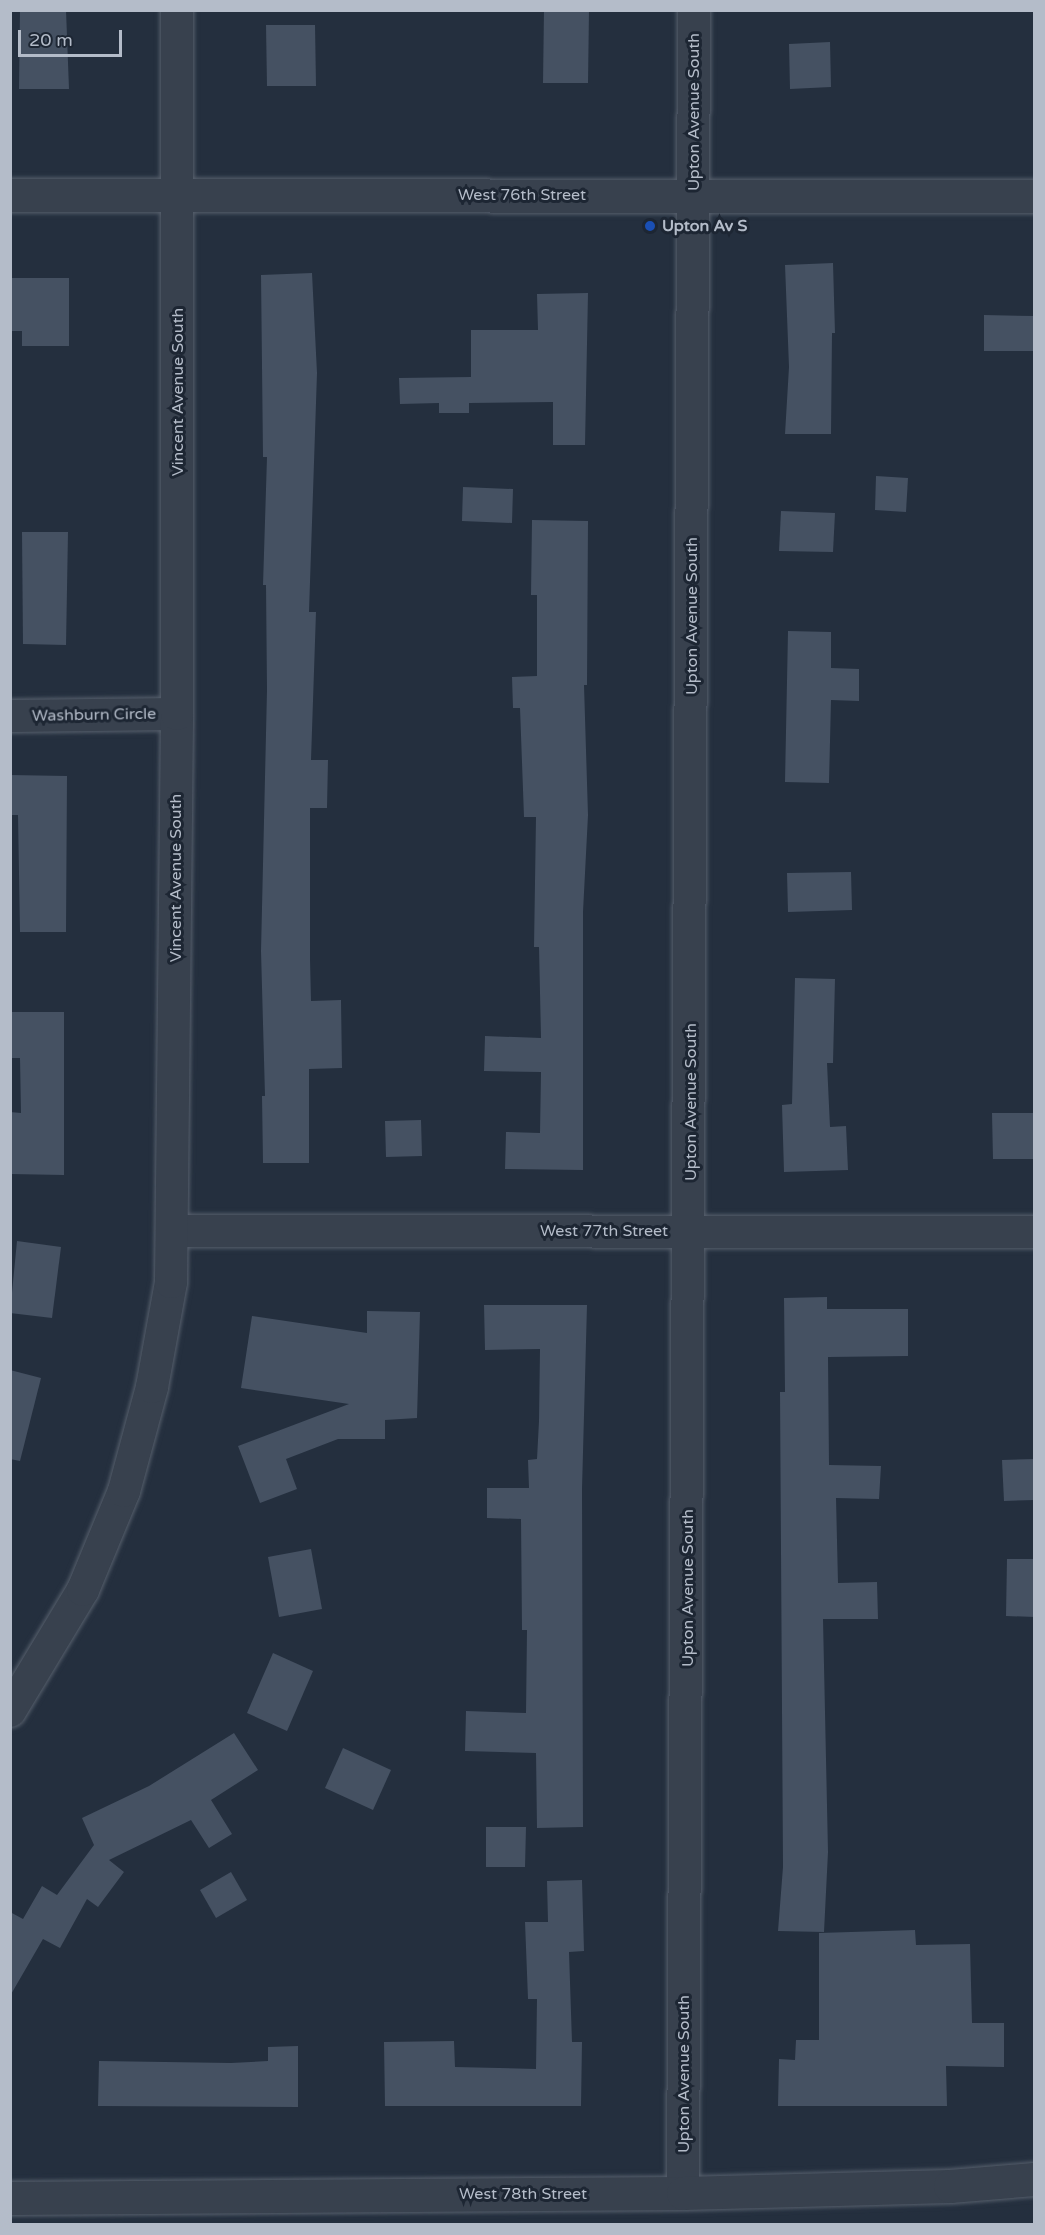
<!DOCTYPE html>
<style>
body{margin:0}
#map{position:relative;width:1045px;height:2235px;overflow:hidden;background:#242f3e;font-family:"Varela Round",sans-serif}
div>[style]{position:absolute}
[style*='--x']{left:calc(var(--x)*1px);top:calc(var(--y)*1px);width:calc(var(--w)*1px);rotate:calc(var(--a)*1deg)}
.building>*{inset:0;background:#455162}
.roads{filter:drop-shadow(0 0 2px #565f6c) drop-shadow(0 0 2px #565f6c)}
.minor>*{height:32px;margin:-16px;padding:0 16px;transform-origin:16px;border-radius:16px;background:#38414e}
.tertiary>*{height:33px;margin:-16.5px;padding:0 16.5px;transform-origin:16.5px;border-radius:16.5px;background:#38414e}
.dots>*{width:16px;height:16px;translate:-50% -50%;box-sizing:border-box;border:3px solid #1d2633;border-radius:50%}
span{translate:-50% -50%;white-space:nowrap;text-align:center;line-height:1.15;-webkit-text-stroke:6px #1d2633;paint-order:stroke}
.street-label{font-size:16px;color:#b4bcc9}
.poi-label{font-size:16px;color:#b4bcc9;font-weight:700}
.left{translate:0 -50%;text-align:left}
.frame{position:absolute;inset:0;border:12px solid #b4bcc9;pointer-events:none}
.scale{position:absolute;left:18px;top:30px;width:104px;height:27px;box-sizing:border-box;border:3px solid #b4bcc9;border-top:0;padding-left:8px;font-size:18px;line-height:21px;white-space:nowrap;color:#b4bcc9;-webkit-text-stroke:4px #1d2633;paint-order:stroke}
</style>
<div id="map">
<div class="building">
<i style="clip-path:polygon(20px 10px,66px 10px,69px 89px,19px 89px)"></i>
<i style="clip-path:polygon(544px 10px,589px 10px,588px 83px,543px 83px)"></i>
<i style="clip-path:polygon(266px 25px,315px 25px,316px 86px,267px 86px)"></i>
<i style="clip-path:polygon(830px 42px,831px 87px,790px 89px,789px 44px)"></i>
<i style="clip-path:polygon(833px 263px,835px 333px,832px 333px,831px 434px,785px 434px,789px 367px,785px 265px)"></i>
<i style="clip-path:polygon(312px 273px,317px 373px,309px 612px,316px 612px,311px 760px,328px 760px,327px 808px,310px 808px,310px 959px,311px 1001px,341px 1000px,342px 1068px,309px 1069px,309px 1163px,263px 1163px,262px 1096px,265px 1096px,261px 951px,267px 690px,266px 585px,263px 585px,267px 457px,263px 457px,261px 275px)"></i>
<i style="clip-path:polygon(10px 278px,69px 278px,69px 346px,22px 346px,22px 331px,10px 331px)"></i>
<i style="clip-path:polygon(588px 293px,585px 445px,553px 445px,553px 402px,469px 403px,469px 413px,439px 413px,439px 403px,400px 404px,399px 378px,471px 377px,471px 330px,538px 330px,537px 294px)"></i>
<i style="clip-path:polygon(984px 315px,1035px 316px,1035px 351px,984px 351px)"></i>
<i style="clip-path:polygon(876px 476px,908px 478px,906px 512px,875px 510px)"></i>
<i style="clip-path:polygon(463px 487px,513px 489px,512px 523px,462px 521px)"></i>
<i style="clip-path:polygon(781px 511px,835px 513px,833px 552px,779px 551px)"></i>
<i style="clip-path:polygon(532px 520px,588px 521px,587px 685px,584px 685px,588px 815px,583px 912px,583px 1170px,505px 1169px,506px 1132px,540px 1133px,541px 1072px,484px 1071px,485px 1036px,541px 1038px,539px 947px,534px 947px,536px 817px,524px 817px,520px 708px,513px 708px,512px 677px,537px 676px,537px 595px,531px 595px)"></i>
<i style="clip-path:polygon(22px 532px,68px 532px,66px 645px,23px 644px)"></i>
<i style="clip-path:polygon(788px 631px,831px 632px,831px 668px,859px 669px,859px 701px,831px 700px,829px 783px,785px 782px)"></i>
<i style="clip-path:polygon(10px 775px,67px 776px,66px 932px,20px 932px,18px 815px,10px 815px)"></i>
<i style="clip-path:polygon(851px 872px,852px 910px,788px 912px,787px 873px)"></i>
<i style="clip-path:polygon(795px 978px,835px 979px,833px 1063px,827px 1063px,830px 1127px,846px 1126px,848px 1170px,784px 1172px,782px 1105px,792px 1104px)"></i>
<i style="clip-path:polygon(10px 1012px,64px 1012px,64px 1175px,10px 1174px,10px 1112px,21px 1113px,20px 1058px,10px 1058px)"></i>
<i style="clip-path:polygon(992px 1113px,1035px 1113px,1035px 1159px,993px 1159px)"></i>
<i style="clip-path:polygon(421px 1120px,422px 1156px,386px 1157px,385px 1121px)"></i>
<i style="clip-path:polygon(17px 1241px,61px 1247px,52px 1318px,10px 1313px)"></i>
<i style="clip-path:polygon(827px 1297px,827px 1309px,908px 1309px,908px 1356px,828px 1357px,829px 1465px,881px 1466px,879px 1499px,836px 1498px,838px 1583px,877px 1582px,878px 1619px,823px 1619px,828px 1852px,824px 1932px,778px 1931px,783px 1867px,780px 1392px,785px 1392px,784px 1298px)"></i>
<i style="clip-path:polygon(484px 1305px,587px 1305px,582px 1489px,583px 1827px,537px 1828px,536px 1753px,465px 1751px,466px 1711px,526px 1713px,527px 1630px,522px 1630px,521px 1519px,487px 1518px,487px 1488px,529px 1488px,528px 1460px,537px 1459px,539px 1421px,540px 1349px,485px 1350px)"></i>
<i style="clip-path:polygon(367px 1311px,420px 1312px,417px 1418px,385px 1420px,385px 1439px,338px 1439px,286px 1459px,297px 1489px,260px 1503px,238px 1446px,349px 1404px,241px 1388px,252px 1316px,367px 1333px)"></i>
<i style="clip-path:polygon(10px 1370px,41px 1378px,20px 1461px,10px 1459px)"></i>
<i style="clip-path:polygon(1035px 1459px,1035px 1500px,1004px 1501px,1002px 1460px)"></i>
<i style="clip-path:polygon(311px 1549px,322px 1609px,279px 1617px,268px 1557px)"></i>
<i style="clip-path:polygon(1007px 1559px,1035px 1559px,1035px 1617px,1006px 1616px)"></i>
<i style="clip-path:polygon(273px 1653px,313px 1671px,287px 1731px,247px 1713px)"></i>
<i style="clip-path:polygon(234px 1733px,258px 1770px,211px 1800px,232px 1834px,209px 1848px,191px 1820px,109px 1860px,124px 1872px,98px 1907px,87px 1899px,60px 1948px,43px 1939px,10px 1996px,10px 1912px,23px 1919px,42px 1886px,57px 1895px,94px 1845px,82px 1818px,149px 1786px)"></i>
<i style="clip-path:polygon(343px 1748px,391px 1770px,373px 1810px,325px 1788px)"></i>
<i style="clip-path:polygon(486px 1827px,526px 1827px,525px 1867px,486px 1867px)"></i>
<i style="clip-path:polygon(231px 1872px,247px 1900px,216px 1918px,200px 1890px)"></i>
<i style="clip-path:polygon(582px 1880px,584px 1951px,569px 1952px,572px 2042px,582px 2042px,581px 2106px,385px 2106px,384px 2042px,454px 2041px,455px 2067px,536px 2069px,537px 1999px,528px 1999px,525px 1922px,548px 1922px,547px 1881px)"></i>
<i style="clip-path:polygon(915px 1930px,916px 1945px,970px 1944px,972px 2023px,1004px 2023px,1004px 2067px,946px 2066px,947px 2106px,778px 2106px,779px 2059px,795px 2060px,796px 2040px,819px 2040px,819px 1933px)"></i>
<i style="clip-path:polygon(298px 2046px,298px 2107px,98px 2106px,99px 2061px,231px 2063px,268px 2061px,268px 2047px)"></i>
</div>
<div class="roads">
<div class="minor">
<i style="--x:10;--y:716;--w:167;--a:-0.7"></i>
<i style="--x:174;--y:1231;--w:860;--a:0.07"></i>
<i style="--x:10;--y:1711;--w:141;--a:-58.9"></i>
<i style="--x:83;--y:1590;--w:107;--a:-67.5"></i>
<i style="--x:124;--y:1491;--w:108;--a:-74.9"></i>
<i style="--x:152;--y:1387;--w:107;--a:-79.7"></i>
<i style="--x:171;--y:1282;--w:568;--a:-89.39"></i>
<i style="--x:177;--y:714;--w:704;--a:-90"></i>
<i style="--x:683;--y:2193;--w:2183;--a:-89.71"></i>
</div>
<div class="tertiary">
<i style="--x:10;--y:195;--w:1024;--a:0.06"></i>
<i style="--x:10;--y:2198;--w:673;--a:-0.43"></i>
<i style="--x:683;--y:2193;--w:267;--a:-1.5"></i>
<i style="--x:950;--y:2186;--w:84;--a:-4.8"></i>
</div>
</div>
<div class="dots">
<i style="left:650px;top:226px;background:#1a4fb4"></i>
</div>
<div class="street-label">
<span style="left:694px;top:112px;rotate:-90deg">Upton Avenue South</span>
<span style="left:522px;top:195px">West 76th Street</span>
<span style="left:178px;top:392px;rotate:-90deg">Vincent Avenue South</span>
<span style="left:692px;top:616px;rotate:-90deg">Upton Avenue South</span>
<span style="left:94px;top:715px;rotate:-1deg">Washburn Circle</span>
<span style="left:176px;top:878px;rotate:-90deg">Vincent Avenue South</span>
<span style="left:691px;top:1102px;rotate:-90deg">Upton Avenue South</span>
<span style="left:604px;top:1231px">West 77th Street</span>
<span style="left:688px;top:1588px;rotate:-90deg">Upton Avenue South</span>
<span style="left:684px;top:2074px;rotate:-90deg">Upton Avenue South</span>
<span style="left:523px;top:2194px">West 78th Street</span>
</div>
<div class="poi-label">
<span class="left" style="left:662px;top:226px">Upton Av S</span>
</div>
<div class="frame"></div>
<div class="scale">20 m</div>
</div>
